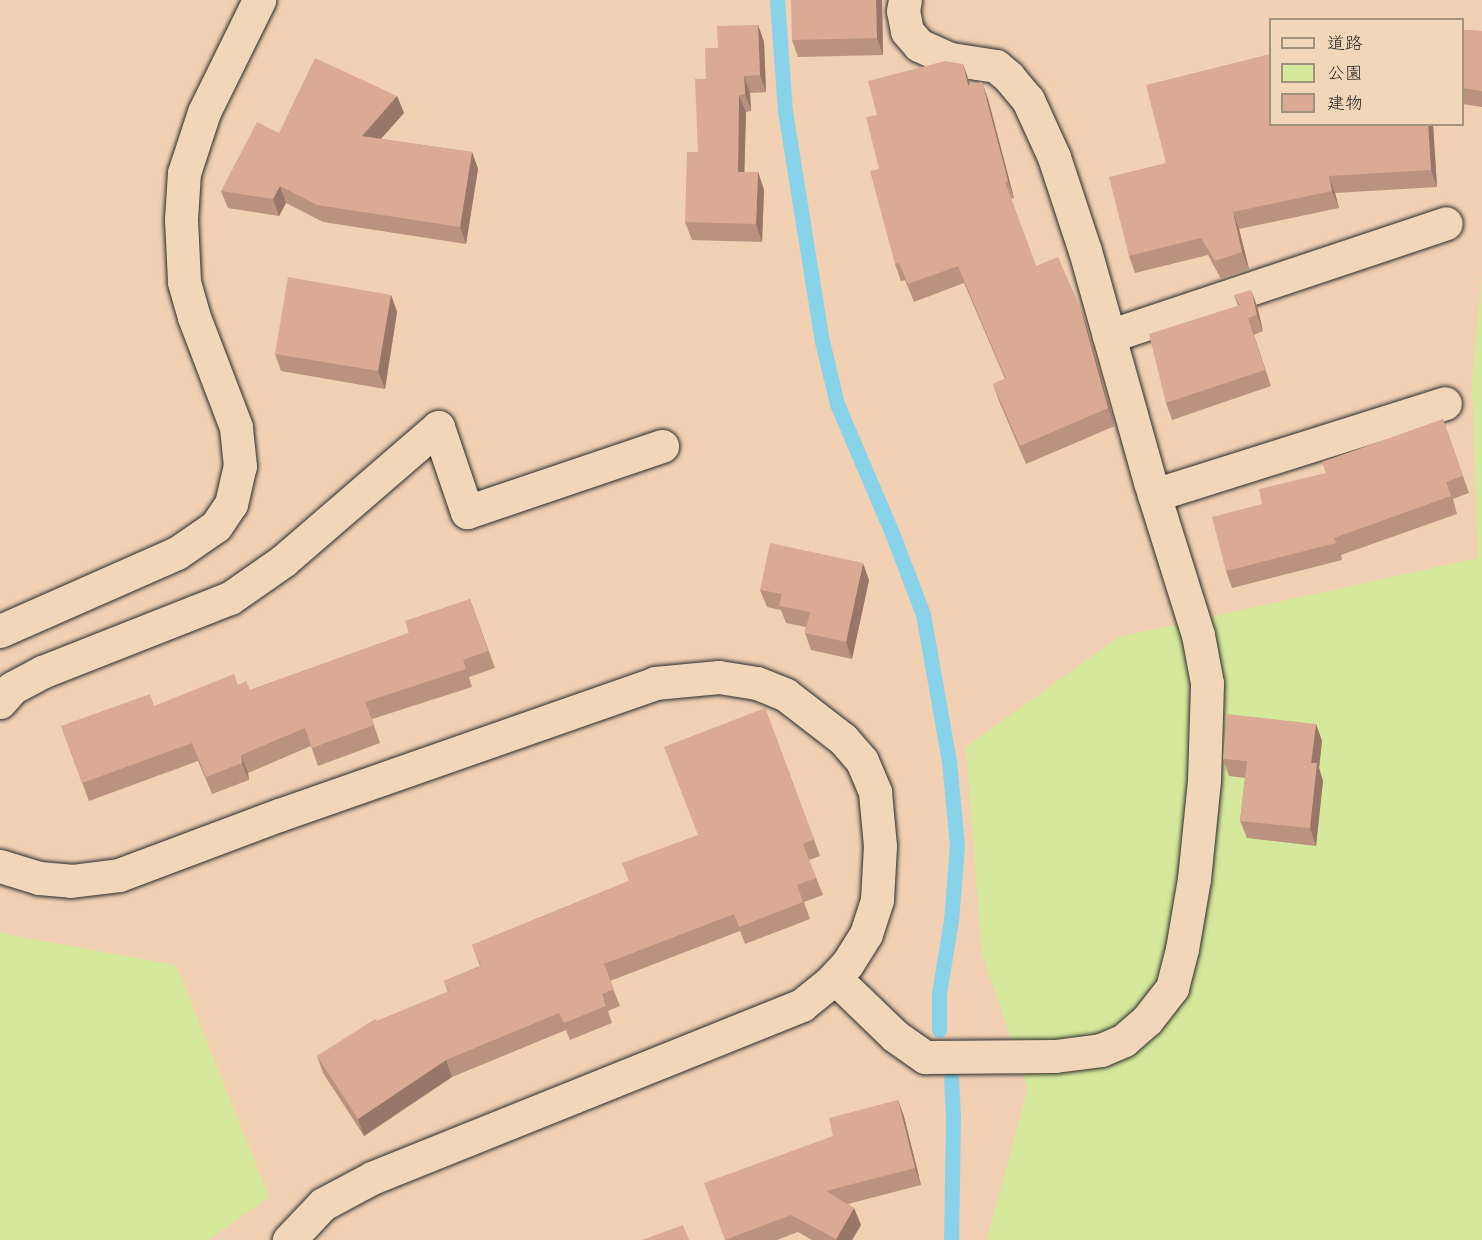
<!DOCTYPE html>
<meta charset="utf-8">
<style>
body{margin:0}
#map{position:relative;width:1482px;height:1240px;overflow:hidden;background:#f1d0b4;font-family:Dekko,"Klee One",sans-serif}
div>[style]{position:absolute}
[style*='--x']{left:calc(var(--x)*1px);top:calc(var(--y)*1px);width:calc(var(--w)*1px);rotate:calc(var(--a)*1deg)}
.green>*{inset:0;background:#d6e89c}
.stream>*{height:15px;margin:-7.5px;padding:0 7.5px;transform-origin:7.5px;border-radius:7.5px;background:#88d3e9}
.roads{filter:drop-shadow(0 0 2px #2b2b2b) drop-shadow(0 0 2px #2b2b2b)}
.minor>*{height:33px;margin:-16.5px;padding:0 16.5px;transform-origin:16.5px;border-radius:16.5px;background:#f2d6b9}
.wall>*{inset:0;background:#bb927f}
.shaded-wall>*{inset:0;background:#997768}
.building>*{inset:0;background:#daaa94}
span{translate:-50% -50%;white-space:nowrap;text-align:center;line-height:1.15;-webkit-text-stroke:5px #f2d6b9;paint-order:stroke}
.legend{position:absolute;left:1269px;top:18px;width:195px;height:108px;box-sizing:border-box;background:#f2d6b9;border:2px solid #a29280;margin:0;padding:8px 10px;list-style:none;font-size:18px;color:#2b2b2b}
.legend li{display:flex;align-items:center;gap:12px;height:30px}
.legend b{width:30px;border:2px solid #a29280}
</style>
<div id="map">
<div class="green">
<i style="clip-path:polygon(1482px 273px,1482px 1240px,987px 1240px,1028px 1088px,982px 954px,966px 747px,1119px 637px,1478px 558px,1472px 382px)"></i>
<i style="clip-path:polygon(0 931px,4px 934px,176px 965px,269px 1197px,208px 1240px,0 1240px)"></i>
</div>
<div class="stream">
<i style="--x:777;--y:0;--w:111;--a:85.9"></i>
<i style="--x:785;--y:111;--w:233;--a:80.9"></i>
<i style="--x:822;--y:341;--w:65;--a:76.6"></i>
<i style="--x:837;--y:404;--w:140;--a:66.9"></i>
<i style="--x:892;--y:533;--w:87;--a:69.1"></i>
<i style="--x:923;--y:614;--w:149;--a:80"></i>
<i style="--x:949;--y:761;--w:85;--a:84.6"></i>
<i style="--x:957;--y:846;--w:74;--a:94.6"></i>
<i style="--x:951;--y:920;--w:74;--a:99.3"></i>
<i style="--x:939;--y:993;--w:37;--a:90"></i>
<i style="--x:951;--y:1078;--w:39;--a:87"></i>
<i style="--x:953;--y:1117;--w:123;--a:90.9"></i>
</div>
<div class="roads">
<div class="minor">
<i style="--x:1109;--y:336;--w:355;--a:-18.5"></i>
<i style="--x:1154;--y:495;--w:305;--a:-17.5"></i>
<i style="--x:0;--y:631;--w:193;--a:-23.8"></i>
<i style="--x:177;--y:553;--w:47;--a:-34.7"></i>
<i style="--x:216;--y:526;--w:27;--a:-56"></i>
<i style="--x:231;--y:504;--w:39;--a:-77"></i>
<i style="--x:240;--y:466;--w:39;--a:-96"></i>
<i style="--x:236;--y:427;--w:118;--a:-110.9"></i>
<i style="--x:194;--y:317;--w:37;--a:-106"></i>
<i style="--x:184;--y:281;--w:62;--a:-92.8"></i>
<i style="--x:181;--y:219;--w:46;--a:-86.3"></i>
<i style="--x:184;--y:173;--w:64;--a:-71.8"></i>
<i style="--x:204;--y:112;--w:125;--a:-63.8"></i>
<i style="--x:0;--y:702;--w:18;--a:-49"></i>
<i style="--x:12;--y:688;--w:34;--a:-28"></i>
<i style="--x:42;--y:672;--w:202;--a:-21.5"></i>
<i style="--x:230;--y:598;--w:65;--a:-34.9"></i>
<i style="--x:283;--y:561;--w:205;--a:-40.8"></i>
<i style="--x:438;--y:427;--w:90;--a:71.2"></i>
<i style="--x:467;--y:512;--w:206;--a:-18.7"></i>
<i style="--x:0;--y:866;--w:41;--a:17.1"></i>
<i style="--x:39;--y:878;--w:32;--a:5"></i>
<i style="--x:71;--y:881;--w:48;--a:-7.1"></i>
<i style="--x:119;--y:875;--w:171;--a:-20.6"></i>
<i style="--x:279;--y:815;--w:398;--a:-19.3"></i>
<i style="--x:655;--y:683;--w:64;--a:-5.4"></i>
<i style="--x:719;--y:677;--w:38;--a:9"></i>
<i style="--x:757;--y:683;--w:31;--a:22"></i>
<i style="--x:786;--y:695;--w:72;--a:37.7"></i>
<i style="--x:843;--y:739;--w:29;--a:49"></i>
<i style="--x:862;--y:761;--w:34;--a:67"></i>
<i style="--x:875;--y:792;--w:54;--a:84.7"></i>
<i style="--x:880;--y:846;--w:54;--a:93.2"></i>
<i style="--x:877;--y:900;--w:36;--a:108"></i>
<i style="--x:866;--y:934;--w:36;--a:122"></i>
<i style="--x:847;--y:964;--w:26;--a:133"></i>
<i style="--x:829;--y:983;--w:35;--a:141"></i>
<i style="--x:802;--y:1005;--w:463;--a:158.1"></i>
<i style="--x:372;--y:1178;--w:55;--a:152"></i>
<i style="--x:323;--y:1204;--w:50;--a:133.4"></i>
<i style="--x:835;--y:978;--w:83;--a:44"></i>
<i style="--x:895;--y:1036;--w:37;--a:35"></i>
<i style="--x:925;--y:1057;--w:130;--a:-0.4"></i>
<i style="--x:1055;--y:1056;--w:46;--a:-7.4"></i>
<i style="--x:1101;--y:1050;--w:25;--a:-23"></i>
<i style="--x:1124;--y:1040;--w:30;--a:-41"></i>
<i style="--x:1147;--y:1020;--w:41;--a:-52"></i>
<i style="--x:1172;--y:988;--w:40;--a:-75.6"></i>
<i style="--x:1182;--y:949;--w:71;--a:-80.3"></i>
<i style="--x:1194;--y:879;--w:100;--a:-84.2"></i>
<i style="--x:1204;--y:780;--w:97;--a:-88.2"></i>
<i style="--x:1207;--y:683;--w:49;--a:-100.6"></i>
<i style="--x:1198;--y:635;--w:160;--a:-107.4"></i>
<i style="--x:1150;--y:482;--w:240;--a:-105.7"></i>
<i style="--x:1085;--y:251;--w:99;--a:-108.3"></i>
<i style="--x:1054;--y:157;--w:63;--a:-114.5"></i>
<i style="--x:1028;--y:100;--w:30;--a:-130"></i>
<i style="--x:1009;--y:77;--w:17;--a:-140"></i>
<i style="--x:996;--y:66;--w:47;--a:-171.3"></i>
<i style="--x:950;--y:59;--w:34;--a:-156"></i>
<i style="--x:919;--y:45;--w:18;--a:-131"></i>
<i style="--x:907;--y:31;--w:20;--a:-101"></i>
<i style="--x:903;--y:11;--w:11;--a:-80"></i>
</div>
</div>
<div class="wall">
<i style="clip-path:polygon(882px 0,883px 55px,798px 57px,792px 40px)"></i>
<i style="clip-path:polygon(758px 25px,764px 42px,766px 92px,750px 93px,751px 111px,746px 112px,744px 172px,758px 172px,764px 190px,762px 242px,692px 240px,685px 222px,698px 152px,706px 79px,718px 48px)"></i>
<i style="clip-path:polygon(1462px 30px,1482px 31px,1482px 107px,1462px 104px)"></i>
<i style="clip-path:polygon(963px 64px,970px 85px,988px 99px,1014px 198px,1011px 199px,1036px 266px,1080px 307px,1086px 324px,1115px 426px,1026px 464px,999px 401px,993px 384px,1005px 379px,964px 283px,914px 302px,905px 280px,901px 281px,895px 264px,879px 169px,877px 115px)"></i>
<i style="clip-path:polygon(397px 96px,404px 113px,381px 139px,472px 152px,478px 169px,466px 244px,323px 222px,286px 203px,279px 216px,228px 208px,221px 191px,279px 133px)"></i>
<i style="clip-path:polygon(1433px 124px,1437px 187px,1335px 193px,1339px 208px,1239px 229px,1249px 269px,1221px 279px,1208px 255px,1135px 273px,1129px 256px)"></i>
<i style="clip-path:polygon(391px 295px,397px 312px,385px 389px,281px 371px,275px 354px)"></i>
<i style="clip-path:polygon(1234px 295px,1257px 306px,1263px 331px,1254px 335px,1271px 386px,1172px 420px,1166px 403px,1238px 306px)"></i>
<i style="clip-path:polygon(1443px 419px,1469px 493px,1453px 499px,1457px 514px,1341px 555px,1342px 560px,1232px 588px,1226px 571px,1326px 473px)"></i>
<i style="clip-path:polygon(869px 580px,852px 659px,811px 650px,805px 633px,806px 627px,786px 623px,781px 610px,767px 607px,760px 590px)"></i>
<i style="clip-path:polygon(470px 599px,495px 668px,469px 677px,472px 687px,372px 719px,380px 743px,318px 766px,311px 746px,248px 773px,249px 780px,212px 794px,198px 761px,89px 801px,61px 726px,154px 706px,238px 685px,250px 690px,409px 633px)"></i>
<i style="clip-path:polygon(765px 708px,820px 856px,809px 860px,823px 895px,804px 902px,810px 919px,745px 944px,740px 931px,610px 981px,620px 1006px,608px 1011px,612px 1023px,570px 1040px,566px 1030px,452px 1077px,364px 1136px,323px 1073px,317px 1056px,377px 1021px,448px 992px,444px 981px,480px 966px,472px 945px,629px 881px,698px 835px)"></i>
<i style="clip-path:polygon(1316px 724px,1322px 741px,1319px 768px,1323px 781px,1316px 846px,1247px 838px,1240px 821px,1245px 778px,1229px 776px,1223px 759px)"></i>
<i style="clip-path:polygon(898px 1100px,904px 1117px,921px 1185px,848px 1204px,854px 1208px,861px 1225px,852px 1240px,812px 1240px,798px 1232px,777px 1240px,725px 1240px,833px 1136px)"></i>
</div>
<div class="shaded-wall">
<i style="clip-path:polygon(876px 0,882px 0,883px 55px,877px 38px)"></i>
<i style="clip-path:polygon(758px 25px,764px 42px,766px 92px,760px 75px)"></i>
<i style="clip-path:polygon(963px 64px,969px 81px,974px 102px,968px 85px)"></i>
<i style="clip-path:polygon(744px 76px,750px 93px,751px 111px,745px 94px)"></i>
<i style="clip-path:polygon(982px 82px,988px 99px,1014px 198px,1008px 181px)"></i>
<i style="clip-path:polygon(739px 95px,746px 112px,744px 189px,738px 172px)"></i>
<i style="clip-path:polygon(397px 96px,404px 113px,368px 153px,362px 136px)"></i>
<i style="clip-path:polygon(1428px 124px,1433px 124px,1437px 187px,1431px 170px)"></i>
<i style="clip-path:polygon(472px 152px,478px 169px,466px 244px,460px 227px)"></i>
<i style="clip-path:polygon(758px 172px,764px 190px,762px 242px,756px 224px)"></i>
<i style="clip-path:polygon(1329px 176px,1335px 193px,1339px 208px,1332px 191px)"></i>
<i style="clip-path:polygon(280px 186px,286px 203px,279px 216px,273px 199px)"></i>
<i style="clip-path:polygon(1233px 212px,1239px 229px,1249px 269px,1242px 252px)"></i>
<i style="clip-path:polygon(1251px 290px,1257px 306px,1263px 331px,1257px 315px)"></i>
<i style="clip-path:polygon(391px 295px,397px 312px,385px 389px,378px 371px)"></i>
<i style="clip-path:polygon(1080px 307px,1086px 324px,1115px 426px,1108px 408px)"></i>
<i style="clip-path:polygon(863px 563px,869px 580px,852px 659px,846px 642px)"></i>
<i style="clip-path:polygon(1316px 724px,1322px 741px,1319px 768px,1323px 781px,1316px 846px,1310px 828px,1311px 763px)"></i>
<i style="clip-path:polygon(241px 755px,248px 773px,249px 780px,242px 763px)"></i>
<i style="clip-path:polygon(446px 1060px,452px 1077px,364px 1136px,358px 1119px)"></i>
<i style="clip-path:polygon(898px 1100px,904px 1117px,921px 1185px,915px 1168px)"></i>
<i style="clip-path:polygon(854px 1208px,861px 1225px,852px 1240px,836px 1240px)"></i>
</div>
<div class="building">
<i style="clip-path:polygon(791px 0,876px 0,877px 38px,792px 40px)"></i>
<i style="clip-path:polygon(758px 25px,760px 75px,744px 76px,745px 94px,739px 95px,738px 172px,758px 172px,756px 224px,685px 222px,687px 152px,698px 152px,695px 79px,706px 79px,705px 48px,718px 48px,717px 26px)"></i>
<i style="clip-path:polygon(1462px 30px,1482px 31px,1482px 91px,1462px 88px)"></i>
<i style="clip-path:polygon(1270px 54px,1270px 124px,1428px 124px,1431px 170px,1329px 176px,1332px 191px,1233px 212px,1242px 252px,1215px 261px,1201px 238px,1129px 256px,1109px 177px,1166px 163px,1146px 85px)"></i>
<i style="clip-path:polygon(315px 58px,397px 96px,362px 136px,472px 152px,460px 227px,317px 205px,280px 186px,273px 199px,221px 191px,257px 122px,279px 133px)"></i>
<i style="clip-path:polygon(945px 61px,963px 64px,968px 85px,982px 82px,1008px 181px,1005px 182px,1036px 266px,1058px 257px,1080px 307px,1108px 408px,1020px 446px,993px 384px,1006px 379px,958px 266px,908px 284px,899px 263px,895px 264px,870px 171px,879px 169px,866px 117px,877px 115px,868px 81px)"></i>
<i style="clip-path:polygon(288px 277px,391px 295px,378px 371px,275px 354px)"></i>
<i style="clip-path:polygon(1251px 290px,1257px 315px,1248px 318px,1265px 370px,1166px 403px,1149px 334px,1240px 305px,1234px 295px)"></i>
<i style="clip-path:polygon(1443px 419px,1463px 476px,1446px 482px,1451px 496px,1334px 538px,1336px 543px,1226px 571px,1212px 517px,1262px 504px,1259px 489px,1326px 473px,1322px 462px)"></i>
<i style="clip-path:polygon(770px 543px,863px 563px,846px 642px,805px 633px,810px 612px,779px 606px,782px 594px,760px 590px)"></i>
<i style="clip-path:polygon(470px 599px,488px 651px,463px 660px,466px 669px,365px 702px,374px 725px,312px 748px,305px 728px,241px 755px,242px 763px,206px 777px,192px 743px,82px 783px,61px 726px,150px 694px,154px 706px,234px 674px,238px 685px,246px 681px,250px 690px,409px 633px,405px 621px)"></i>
<i style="clip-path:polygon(765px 708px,814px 839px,803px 844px,816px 878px,797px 885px,803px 902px,739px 927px,734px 914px,604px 964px,614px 989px,602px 994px,606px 1006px,564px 1023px,559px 1013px,446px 1060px,358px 1119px,317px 1056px,375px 1019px,377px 1021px,449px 991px,444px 981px,481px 966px,472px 945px,629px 881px,622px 863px,698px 835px,664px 747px)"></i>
<i style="clip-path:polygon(1227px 714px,1316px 724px,1311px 763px,1317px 763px,1310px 828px,1240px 821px,1247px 761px,1223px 759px)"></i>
<i style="clip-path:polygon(898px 1100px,915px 1168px,826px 1191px,854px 1208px,836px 1239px,791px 1215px,725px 1240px,704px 1183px,833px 1136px,829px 1118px)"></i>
<i style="clip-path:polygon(683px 1225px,689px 1240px,642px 1240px)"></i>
</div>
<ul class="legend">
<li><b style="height:8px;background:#f2d6b9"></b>道路</li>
<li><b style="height:16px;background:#d6e89c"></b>公園</li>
<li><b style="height:16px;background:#daaa94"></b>建物</li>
</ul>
</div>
